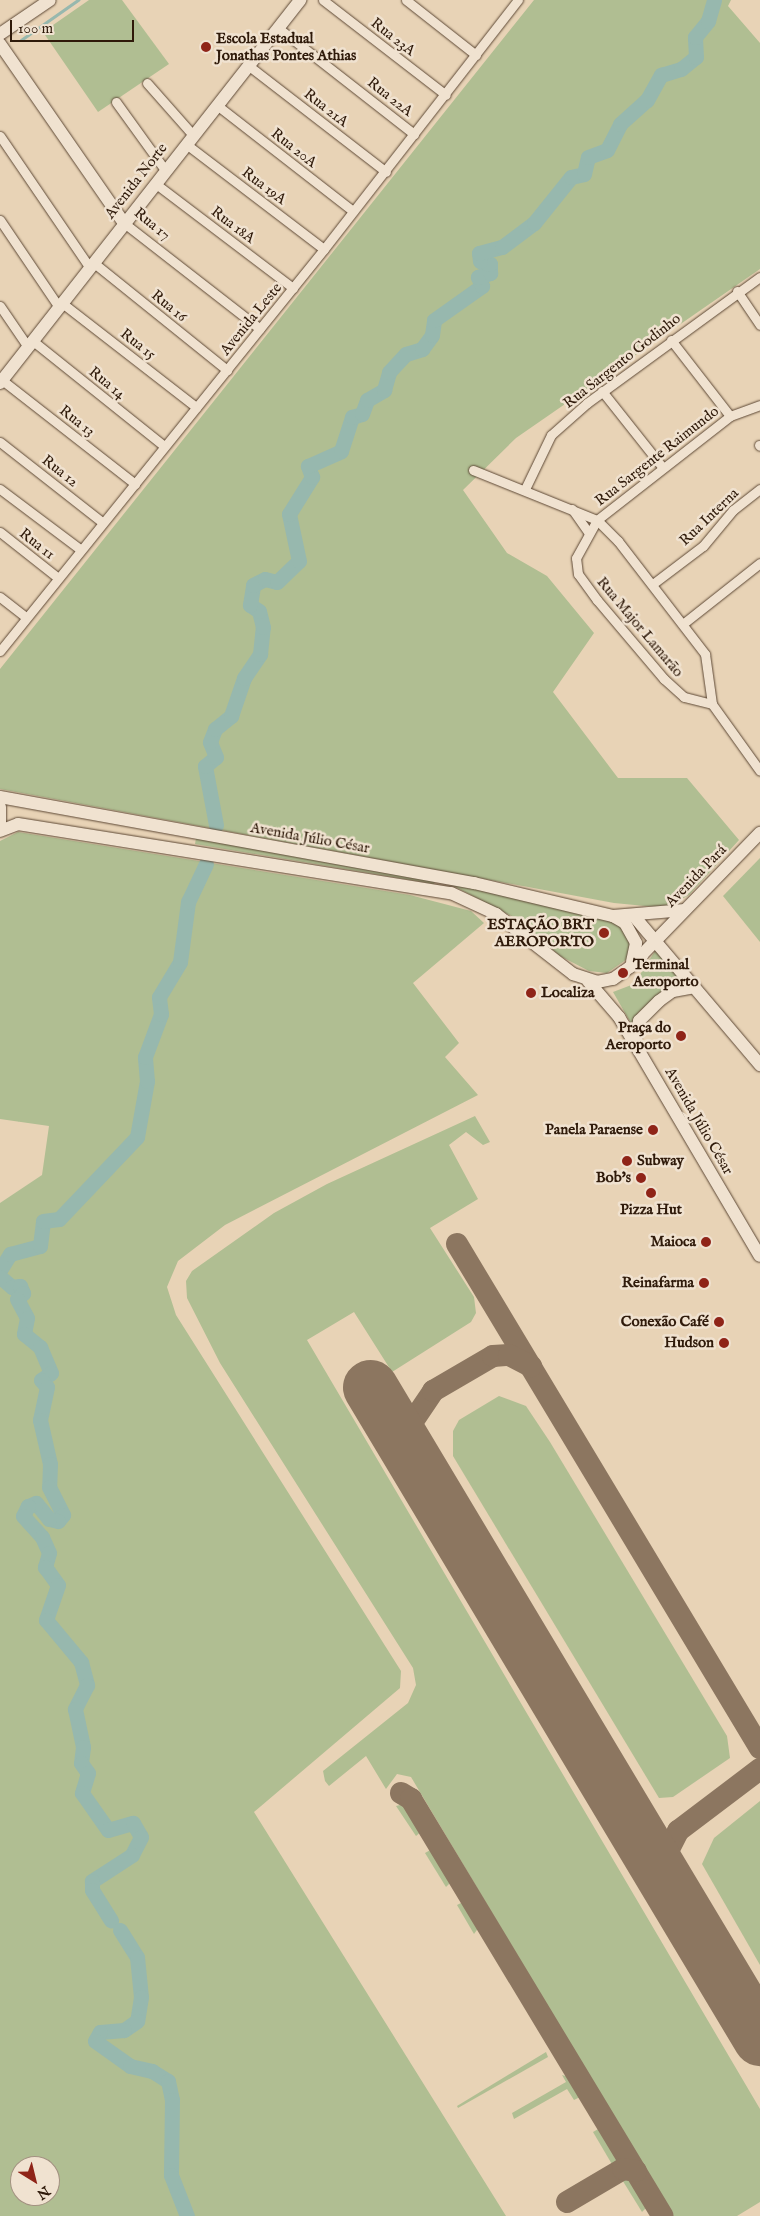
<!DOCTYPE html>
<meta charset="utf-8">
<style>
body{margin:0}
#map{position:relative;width:760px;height:2216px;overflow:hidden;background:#e8d3b6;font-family:"IM FELL English",serif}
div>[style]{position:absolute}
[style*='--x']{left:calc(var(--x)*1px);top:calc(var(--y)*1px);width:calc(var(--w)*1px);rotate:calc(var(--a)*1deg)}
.green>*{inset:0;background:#b0be92}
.stream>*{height:2.5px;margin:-1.25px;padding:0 1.25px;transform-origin:1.25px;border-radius:1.25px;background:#97b8ae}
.river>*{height:15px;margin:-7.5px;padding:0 7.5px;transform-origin:7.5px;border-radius:7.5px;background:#97b8ae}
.taxiway>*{height:22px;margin:-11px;padding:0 11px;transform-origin:11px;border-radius:11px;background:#8c7660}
.runway>*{height:55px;margin:-27.5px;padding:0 27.5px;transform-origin:27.5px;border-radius:27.5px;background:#8c7660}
.roads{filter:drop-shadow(0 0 1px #5d4835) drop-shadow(0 0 1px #5d4835)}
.street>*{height:9px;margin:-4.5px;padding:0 4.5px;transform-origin:4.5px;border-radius:4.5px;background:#f0e2d0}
.secondary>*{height:12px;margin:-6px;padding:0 6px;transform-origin:6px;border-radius:6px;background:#f0e2d0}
.dots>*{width:14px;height:14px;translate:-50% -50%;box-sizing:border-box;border:2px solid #f0e2d0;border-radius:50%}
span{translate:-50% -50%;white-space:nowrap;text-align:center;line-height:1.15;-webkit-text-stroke:5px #f0e2d0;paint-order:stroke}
.street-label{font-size:15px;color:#2f1a0a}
.poi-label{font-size:15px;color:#2f1a0a;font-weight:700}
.left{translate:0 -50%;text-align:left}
.right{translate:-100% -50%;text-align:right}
.north{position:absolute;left:10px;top:2156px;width:50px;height:50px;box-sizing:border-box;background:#f0e2d0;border:1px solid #a39281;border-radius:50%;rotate:144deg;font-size:14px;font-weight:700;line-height:20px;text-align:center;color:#2f1a0a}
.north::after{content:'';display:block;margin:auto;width:18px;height:22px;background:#8f2418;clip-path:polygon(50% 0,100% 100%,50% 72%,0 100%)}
.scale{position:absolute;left:10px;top:20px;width:124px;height:22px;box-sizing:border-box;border:2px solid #2f1a0a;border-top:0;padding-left:6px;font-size:15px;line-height:18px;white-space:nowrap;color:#2f1a0a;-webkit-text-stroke:4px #f0e2d0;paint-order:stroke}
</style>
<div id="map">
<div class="green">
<i style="clip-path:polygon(89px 0,122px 0,169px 64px,98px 112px,43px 32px)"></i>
<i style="clip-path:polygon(534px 0,731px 0,728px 6px,760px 43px,760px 269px,516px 438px,463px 490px,507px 553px,547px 576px,594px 633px,553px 692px,618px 778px,687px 778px,739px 840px,689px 895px,666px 908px,614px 903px,0 789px,0 669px)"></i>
<i style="clip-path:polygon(evenodd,18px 832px,410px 895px,471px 911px,484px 923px,413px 983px,459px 1043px,445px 1057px,478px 1095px,225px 1225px,178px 1261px,167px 1287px,176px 1315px,401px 1671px,400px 1688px,254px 1812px,506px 2216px,0 2216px,0 1203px,42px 1175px,49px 1126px,0 1119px,0 841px,18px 832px,20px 2166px,50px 2166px,50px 2196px,20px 2196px,20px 2166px)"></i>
<i style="clip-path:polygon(196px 838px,435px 880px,434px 884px,195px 844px)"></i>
<i style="clip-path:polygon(760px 858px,760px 942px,723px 896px)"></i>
<i style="clip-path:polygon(442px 880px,614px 921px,630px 938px,630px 957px,607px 973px,589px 971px,560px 956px,517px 919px)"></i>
<i style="clip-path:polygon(657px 948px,687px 983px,669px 985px,638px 1013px,632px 1025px,613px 992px,634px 984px)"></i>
<i style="clip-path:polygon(475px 1116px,490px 1142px,483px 1145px,466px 1132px,449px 1145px,478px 1199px,430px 1228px,474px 1297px,476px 1313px,471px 1322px,392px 1372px,354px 1312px,307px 1340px,760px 2109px,760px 2202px,737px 2216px,673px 2216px,411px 1777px,397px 1774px,386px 1789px,366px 1756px,329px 1786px,325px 1781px,323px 1771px,408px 1703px,416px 1685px,413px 1668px,220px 1363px,187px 1298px,186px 1281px,192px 1271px,274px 1213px,327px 1184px)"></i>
<i style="clip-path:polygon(499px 1396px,526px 1406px,550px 1442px,727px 1736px,730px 1758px,673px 1797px,659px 1798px,453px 1456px,453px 1431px,459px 1420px)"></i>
<i style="clip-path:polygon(760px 1801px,760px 1965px,702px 1864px,714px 1838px)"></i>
<i style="clip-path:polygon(404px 1804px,422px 1831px,416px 1836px,396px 1806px)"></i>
<i style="clip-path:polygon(432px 1849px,451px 1882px,446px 1887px,425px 1853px)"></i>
<i style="clip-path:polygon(463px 1902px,479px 1927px,474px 1934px,457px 1905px)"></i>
<i style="clip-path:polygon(546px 2052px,548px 2057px,458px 2108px,457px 2106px)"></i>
<i style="clip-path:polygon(562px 2075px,569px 2077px,580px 2097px,574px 2100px,567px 2089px,514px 2119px,512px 2113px,566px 2082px)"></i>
<i style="clip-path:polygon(600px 2128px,619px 2160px,613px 2166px,593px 2132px)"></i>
<i style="clip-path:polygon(629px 2176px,647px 2207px,642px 2212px,621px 2178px)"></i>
</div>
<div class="stream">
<i style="--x:21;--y:40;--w:70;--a:-35.1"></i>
</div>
<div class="river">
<i style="--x:216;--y:825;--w:60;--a:-100.6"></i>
<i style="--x:205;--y:766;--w:14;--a:-39"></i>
<i style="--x:216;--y:757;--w:16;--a:-112"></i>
<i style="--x:210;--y:742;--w:14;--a:-69"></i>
<i style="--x:215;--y:729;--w:21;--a:-39"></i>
<i style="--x:231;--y:716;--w:40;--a:-71.1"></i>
<i style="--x:244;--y:678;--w:29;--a:-56"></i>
<i style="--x:260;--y:654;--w:27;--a:-84"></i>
<i style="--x:263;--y:627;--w:16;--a:-104"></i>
<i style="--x:259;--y:611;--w:11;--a:-146"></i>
<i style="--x:250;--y:605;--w:20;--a:-81"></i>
<i style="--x:253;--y:585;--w:13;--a:-27"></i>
<i style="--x:265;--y:579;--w:12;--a:14"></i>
<i style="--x:277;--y:582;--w:30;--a:-44"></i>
<i style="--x:299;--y:561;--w:48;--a:-102"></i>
<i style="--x:289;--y:514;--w:44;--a:-58.1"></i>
<i style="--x:312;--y:477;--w:12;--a:-110"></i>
<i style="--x:308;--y:466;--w:36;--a:-24"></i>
<i style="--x:341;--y:451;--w:36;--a:-72"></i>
<i style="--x:352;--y:417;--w:10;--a:-17"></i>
<i style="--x:362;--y:414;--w:15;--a:-70"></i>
<i style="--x:367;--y:400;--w:20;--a:-30"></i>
<i style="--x:384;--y:390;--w:19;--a:-74"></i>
<i style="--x:389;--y:372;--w:25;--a:-47"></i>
<i style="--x:406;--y:354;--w:17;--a:-17"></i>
<i style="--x:422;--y:349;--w:17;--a:-54"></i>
<i style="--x:432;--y:335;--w:15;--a:-82"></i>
<i style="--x:434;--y:320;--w:59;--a:-35.3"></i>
<i style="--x:482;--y:286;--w:10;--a:-114"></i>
<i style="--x:478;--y:277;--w:13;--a:-18"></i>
<i style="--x:490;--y:273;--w:9;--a:-90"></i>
<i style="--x:490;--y:264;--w:10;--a:-163"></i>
<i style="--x:480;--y:261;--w:8;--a:-97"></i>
<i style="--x:479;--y:253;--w:24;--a:-15"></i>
<i style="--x:502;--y:247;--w:40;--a:-37"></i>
<i style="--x:534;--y:223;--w:59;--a:-51.2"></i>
<i style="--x:571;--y:177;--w:13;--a:-13"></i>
<i style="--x:584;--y:174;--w:17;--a:-77"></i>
<i style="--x:588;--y:157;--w:20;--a:-20"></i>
<i style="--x:607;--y:150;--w:29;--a:-63"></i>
<i style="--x:620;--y:124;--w:36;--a:-42"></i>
<i style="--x:647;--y:100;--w:29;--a:-61"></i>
<i style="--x:661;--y:75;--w:21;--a:-17"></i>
<i style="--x:681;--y:69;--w:19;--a:-39"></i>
<i style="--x:696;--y:57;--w:20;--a:-93"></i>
<i style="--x:695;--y:37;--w:21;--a:-51"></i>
<i style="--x:708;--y:21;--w:22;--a:-74"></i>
<i style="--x:0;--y:1270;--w:19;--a:-58"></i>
<i style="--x:10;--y:1254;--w:31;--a:-15"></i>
<i style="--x:40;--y:1246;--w:25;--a:-83"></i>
<i style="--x:43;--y:1221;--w:16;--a:-7"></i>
<i style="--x:59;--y:1219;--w:113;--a:-46.4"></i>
<i style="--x:137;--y:1137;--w:57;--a:-79.9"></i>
<i style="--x:147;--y:1081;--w:24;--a:-95"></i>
<i style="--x:145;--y:1057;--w:46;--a:-69.6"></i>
<i style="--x:161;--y:1014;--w:17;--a:-97"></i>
<i style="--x:159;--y:997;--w:41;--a:-59"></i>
<i style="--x:180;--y:962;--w:61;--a:-82.4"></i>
<i style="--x:188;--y:902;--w:42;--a:-64.7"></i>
<i style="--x:0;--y:1277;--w:16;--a:40"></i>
<i style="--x:12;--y:1287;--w:8;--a:-7"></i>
<i style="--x:20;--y:1286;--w:8;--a:67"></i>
<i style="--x:23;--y:1293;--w:8;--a:135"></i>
<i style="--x:17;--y:1299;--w:21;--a:62"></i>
<i style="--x:27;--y:1318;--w:16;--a:101"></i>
<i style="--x:24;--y:1334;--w:21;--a:39"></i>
<i style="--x:40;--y:1347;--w:28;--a:67"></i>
<i style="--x:51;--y:1373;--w:12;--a:145"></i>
<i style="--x:41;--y:1380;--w:9;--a:49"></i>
<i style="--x:47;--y:1387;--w:34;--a:102"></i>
<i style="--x:40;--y:1420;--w:45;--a:77.2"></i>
<i style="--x:50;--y:1464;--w:23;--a:92"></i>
<i style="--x:49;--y:1487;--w:31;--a:63"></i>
<i style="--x:63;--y:1515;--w:8;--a:130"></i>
<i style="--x:58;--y:1521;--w:9;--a:-167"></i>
<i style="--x:49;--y:1519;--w:21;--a:-129"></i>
<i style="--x:36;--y:1503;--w:9;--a:159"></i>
<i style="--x:28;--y:1506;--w:11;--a:117"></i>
<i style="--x:23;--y:1516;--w:28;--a:48"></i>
<i style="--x:42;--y:1537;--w:17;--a:66"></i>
<i style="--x:49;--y:1553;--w:15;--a:106"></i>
<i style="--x:45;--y:1567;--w:22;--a:54"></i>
<i style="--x:58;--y:1585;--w:37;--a:109"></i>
<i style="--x:46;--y:1620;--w:55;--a:50.2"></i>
<i style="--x:81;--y:1662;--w:24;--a:75"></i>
<i style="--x:87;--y:1685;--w:27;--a:117"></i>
<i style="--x:75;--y:1709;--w:39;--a:78"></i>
<i style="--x:83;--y:1747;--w:16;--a:97"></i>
<i style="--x:81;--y:1763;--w:12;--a:55"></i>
<i style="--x:88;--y:1773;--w:21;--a:107"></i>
<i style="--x:82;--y:1793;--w:45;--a:54.9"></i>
<i style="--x:108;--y:1830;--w:26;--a:-16"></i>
<i style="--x:133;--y:1823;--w:16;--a:60"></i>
<i style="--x:141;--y:1837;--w:20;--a:117"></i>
<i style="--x:132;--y:1855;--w:48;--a:147"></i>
<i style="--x:92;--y:1881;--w:9;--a:90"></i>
<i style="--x:92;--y:1890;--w:36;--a:58"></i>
<i style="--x:120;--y:1930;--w:32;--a:58"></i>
<i style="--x:137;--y:1957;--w:40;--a:84.3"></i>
<i style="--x:141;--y:1997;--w:24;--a:99"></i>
<i style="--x:137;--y:2021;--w:16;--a:145"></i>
<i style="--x:124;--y:2030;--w:24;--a:175"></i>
<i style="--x:100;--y:2032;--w:10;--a:119"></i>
<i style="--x:95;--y:2041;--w:43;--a:35.5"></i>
<i style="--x:130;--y:2066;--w:23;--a:13"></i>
<i style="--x:152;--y:2071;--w:19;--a:32"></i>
<i style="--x:168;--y:2081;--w:19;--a:78"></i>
<i style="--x:172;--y:2100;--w:75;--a:90.8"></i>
<i style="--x:171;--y:2175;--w:44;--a:68.7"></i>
</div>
<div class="taxiway">
<i style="--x:457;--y:1244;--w:588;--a:58.99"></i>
<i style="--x:413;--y:1459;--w:35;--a:-93"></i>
<i style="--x:411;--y:1424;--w:40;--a:-56"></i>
<i style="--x:433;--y:1391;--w:69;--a:-30.3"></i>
<i style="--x:493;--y:1356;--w:16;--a:-4"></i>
<i style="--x:509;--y:1355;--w:25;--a:27"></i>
<i style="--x:401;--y:1793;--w:12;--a:31"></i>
<i style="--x:411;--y:1799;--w:487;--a:58.9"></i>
<i style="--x:665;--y:1880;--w:27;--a:-86"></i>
<i style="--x:667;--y:1853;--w:25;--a:-63"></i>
<i style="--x:678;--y:1831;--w:103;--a:-37.1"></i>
<i style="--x:567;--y:2202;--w:65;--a:-30.5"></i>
<i style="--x:623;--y:2169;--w:13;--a:9"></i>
</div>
<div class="runway">
<i style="--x:370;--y:1387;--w:759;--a:59.08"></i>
</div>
<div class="roads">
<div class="street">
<i style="--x:323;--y:0;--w:155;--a:37.7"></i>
<i style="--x:406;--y:0;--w:89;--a:38.2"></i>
<i style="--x:277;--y:27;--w:174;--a:38"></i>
<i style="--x:249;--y:66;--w:173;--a:37.7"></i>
<i style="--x:147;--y:83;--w:69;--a:48.5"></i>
<i style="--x:116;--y:102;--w:84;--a:54.2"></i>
<i style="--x:218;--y:106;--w:171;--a:37.9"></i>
<i style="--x:0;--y:136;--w:160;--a:55.7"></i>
<i style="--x:186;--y:144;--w:173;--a:37.3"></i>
<i style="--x:156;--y:184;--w:172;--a:37.2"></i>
<i style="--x:0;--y:220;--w:105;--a:55.9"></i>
<i style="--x:124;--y:223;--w:172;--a:37.9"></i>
<i style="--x:94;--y:263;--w:171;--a:38.8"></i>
<i style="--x:737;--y:291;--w:41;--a:55.9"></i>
<i style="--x:62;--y:303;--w:170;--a:37.8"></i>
<i style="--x:0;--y:306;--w:50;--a:55.7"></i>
<i style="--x:671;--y:340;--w:96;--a:52.2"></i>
<i style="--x:33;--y:341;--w:168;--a:38.7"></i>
<i style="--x:2;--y:380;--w:169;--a:38"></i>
<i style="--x:602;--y:391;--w:98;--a:51.6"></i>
<i style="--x:0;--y:442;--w:130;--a:38.1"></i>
<i style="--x:759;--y:445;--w:1;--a:45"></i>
<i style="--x:473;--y:470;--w:134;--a:22"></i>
<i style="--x:597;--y:520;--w:30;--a:45"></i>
<i style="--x:618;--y:541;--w:143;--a:52.4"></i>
<i style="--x:705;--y:654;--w:50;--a:82"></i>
<i style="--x:712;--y:704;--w:82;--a:54.4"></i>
<i style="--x:0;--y:489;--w:100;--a:36.9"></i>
<i style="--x:525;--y:489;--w:60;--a:-64.3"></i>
<i style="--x:551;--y:435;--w:48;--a:-41.6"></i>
<i style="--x:587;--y:403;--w:214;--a:-36.1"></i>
<i style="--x:572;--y:509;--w:29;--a:55"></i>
<i style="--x:0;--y:532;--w:73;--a:38.3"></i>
<i style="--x:654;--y:583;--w:61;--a:-37.1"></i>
<i style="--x:703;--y:546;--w:47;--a:-50.2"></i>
<i style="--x:733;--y:510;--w:34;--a:-38"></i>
<i style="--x:0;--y:597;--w:33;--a:38"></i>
<i style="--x:684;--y:623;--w:97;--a:-38.3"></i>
<i style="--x:0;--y:651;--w:516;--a:-51.13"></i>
<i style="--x:324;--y:249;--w:316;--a:-52.1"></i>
<i style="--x:712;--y:704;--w:29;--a:-166"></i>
<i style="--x:684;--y:697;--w:27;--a:-138"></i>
<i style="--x:664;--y:679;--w:104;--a:-130.3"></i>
<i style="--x:597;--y:600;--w:32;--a:-126"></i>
<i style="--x:578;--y:574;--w:16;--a:-97"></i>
<i style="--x:576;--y:558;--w:43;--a:-61.1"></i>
<i style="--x:597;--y:520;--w:169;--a:-38"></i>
<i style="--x:730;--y:416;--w:32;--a:-20"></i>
</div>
<div class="secondary">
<i style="--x:0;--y:34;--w:60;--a:-34.2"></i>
<i style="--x:0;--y:44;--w:218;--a:55.3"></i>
<i style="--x:0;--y:383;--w:487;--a:-51.9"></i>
<i style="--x:0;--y:797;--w:482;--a:10.3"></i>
<i style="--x:474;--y:883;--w:143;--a:13.4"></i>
<i style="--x:613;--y:916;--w:72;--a:-4.8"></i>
<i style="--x:0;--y:807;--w:19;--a:90"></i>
<i style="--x:0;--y:831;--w:19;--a:-21"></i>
<i style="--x:18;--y:824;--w:438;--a:9.1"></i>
<i style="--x:451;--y:893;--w:50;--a:25"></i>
<i style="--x:496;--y:914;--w:98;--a:37.9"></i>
<i style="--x:573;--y:974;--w:25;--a:18"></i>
<i style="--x:597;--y:982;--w:16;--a:-11"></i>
<i style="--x:613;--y:979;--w:21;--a:-35"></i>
<i style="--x:630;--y:967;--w:187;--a:-45.9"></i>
<i style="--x:633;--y:915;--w:197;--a:49.7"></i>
<i style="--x:613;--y:916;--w:14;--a:30"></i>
<i style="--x:625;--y:923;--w:23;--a:61"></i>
<i style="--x:636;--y:943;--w:19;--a:102"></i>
<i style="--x:588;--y:981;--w:48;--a:49.3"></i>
<i style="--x:619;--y:1017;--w:277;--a:59.5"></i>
<i style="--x:634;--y:1043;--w:23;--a:-77"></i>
<i style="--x:639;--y:1021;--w:28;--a:-45"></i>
<i style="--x:659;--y:1001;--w:17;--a:-36"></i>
<i style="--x:673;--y:991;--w:22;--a:-10"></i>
</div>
</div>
<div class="dots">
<i style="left:206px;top:47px;background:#8f2418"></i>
<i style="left:604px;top:933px;background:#8f2418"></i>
<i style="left:623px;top:973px;background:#8f2418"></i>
<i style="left:531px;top:993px;background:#8f2418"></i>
<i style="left:681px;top:1036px;background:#8f2418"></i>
<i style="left:653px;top:1130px;background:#8f2418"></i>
<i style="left:627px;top:1161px;background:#8f2418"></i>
<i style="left:641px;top:1178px;background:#8f2418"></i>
<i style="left:651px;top:1193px;background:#8f2418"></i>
<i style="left:706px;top:1242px;background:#8f2418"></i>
<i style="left:704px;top:1283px;background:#8f2418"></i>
<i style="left:719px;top:1322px;background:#8f2418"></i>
<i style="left:724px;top:1343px;background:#8f2418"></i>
</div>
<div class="street-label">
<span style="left:393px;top:37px;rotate:38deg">Rua 23A</span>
<span style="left:390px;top:97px;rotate:38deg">Rua 22A</span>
<span style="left:326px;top:108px;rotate:38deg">Rua 21A</span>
<span style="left:294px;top:148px;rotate:38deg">Rua 20A</span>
<span style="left:136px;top:181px;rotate:-52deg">Avenida Norte</span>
<span style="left:264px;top:186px;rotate:37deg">Rua 19A</span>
<span style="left:152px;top:224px;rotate:39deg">Rua 17</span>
<span style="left:233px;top:225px;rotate:37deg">Rua 18A</span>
<span style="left:169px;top:306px;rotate:39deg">Rua 16</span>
<span style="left:251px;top:319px;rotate:-51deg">Avenida Leste</span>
<span style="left:138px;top:344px;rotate:38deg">Rua 15</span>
<span style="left:622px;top:361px;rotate:-38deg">Rua Sargento Godinho</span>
<span style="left:107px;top:383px;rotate:39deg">Rua 14</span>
<span style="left:77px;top:421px;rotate:38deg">Rua 13</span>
<span style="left:657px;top:456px;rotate:-38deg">Rua Sargente Raimundo</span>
<span style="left:60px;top:471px;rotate:38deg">Rua 12</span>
<span style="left:709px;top:517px;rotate:-44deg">Rua Interna</span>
<span style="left:37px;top:544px;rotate:38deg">Rua 11</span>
<span style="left:640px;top:627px;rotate:50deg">Rua Major Lamarão</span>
<span style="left:310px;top:838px;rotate:10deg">Avenida Júlio César</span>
<span style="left:696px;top:876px;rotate:-46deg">Avenida Pará</span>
<span style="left:699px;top:1121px;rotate:60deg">Avenida Júlio César</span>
</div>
<div class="poi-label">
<span class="left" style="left:216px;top:47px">Escola Estadual<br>Jonathas Pontes Athias</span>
<span class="right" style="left:594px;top:933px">ESTAÇÃO BRT<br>AEROPORTO</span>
<span class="left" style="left:633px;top:973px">Terminal<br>Aeroporto</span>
<span class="left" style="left:541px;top:993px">Localiza</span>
<span class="right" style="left:671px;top:1036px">Praça do<br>Aeroporto</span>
<span class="right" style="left:643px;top:1130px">Panela Paraense</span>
<span class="left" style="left:637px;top:1161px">Subway</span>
<span class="right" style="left:631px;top:1178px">Bob's</span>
<span style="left:651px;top:1210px">Pizza Hut</span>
<span class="right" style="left:696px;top:1242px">Maioca</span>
<span class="right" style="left:694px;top:1283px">Reinafarma</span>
<span class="right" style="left:709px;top:1322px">Conexão Café</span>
<span class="right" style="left:714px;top:1343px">Hudson</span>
</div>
<div class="north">N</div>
<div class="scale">100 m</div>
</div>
